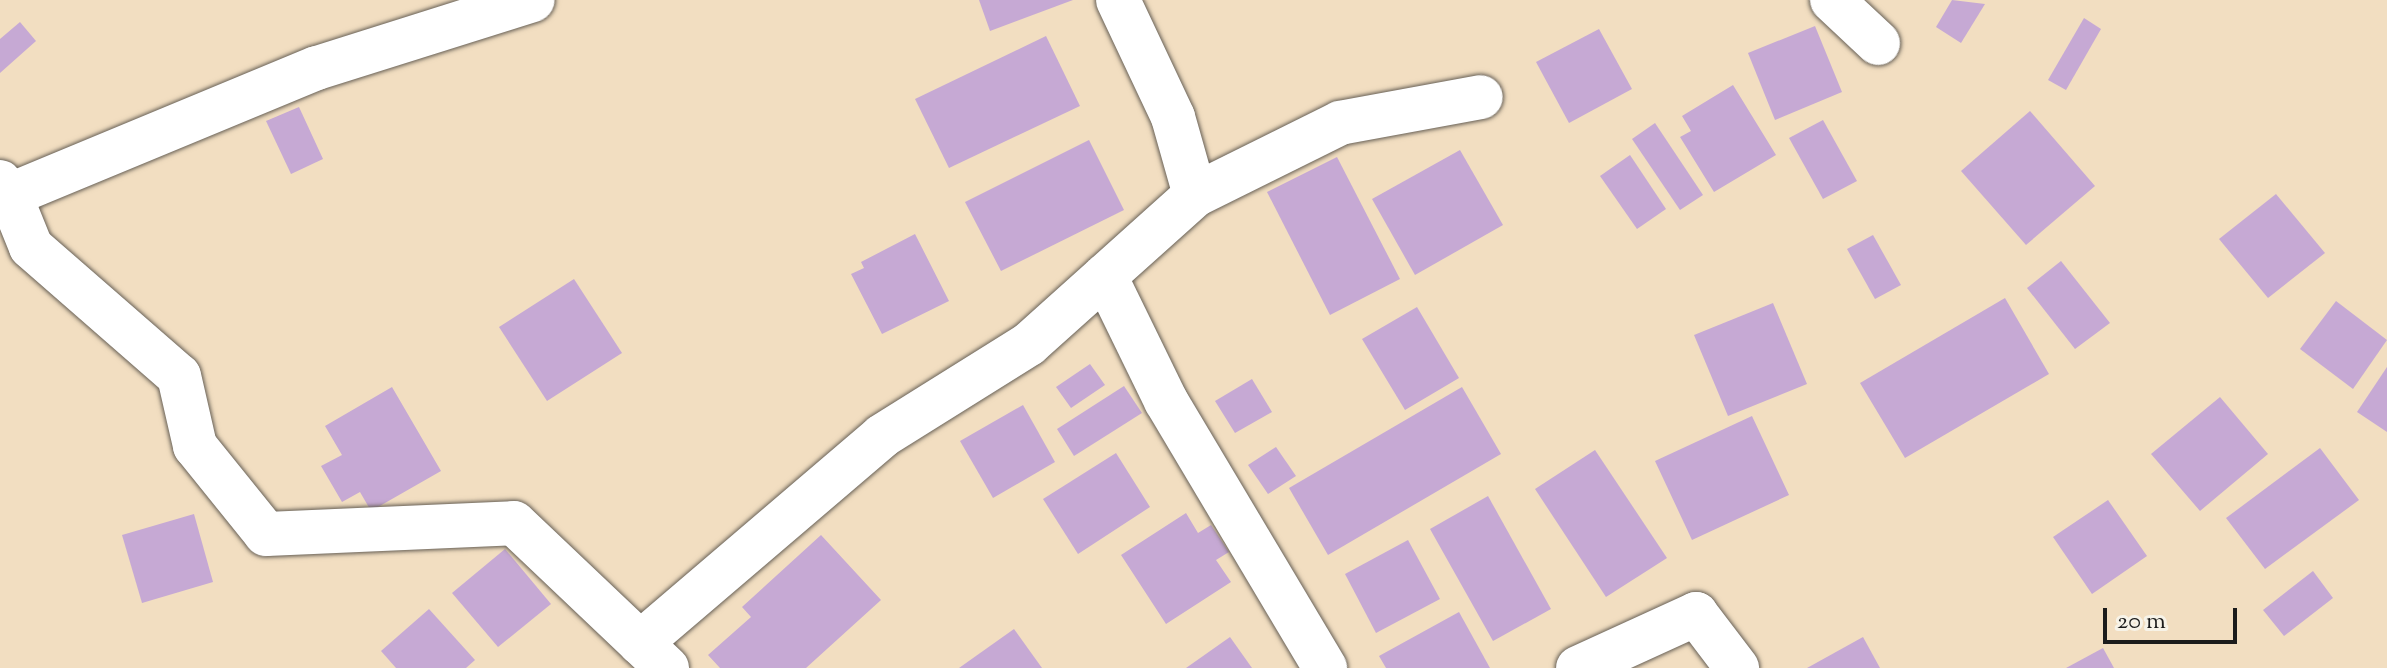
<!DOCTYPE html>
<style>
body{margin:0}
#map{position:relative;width:2387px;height:668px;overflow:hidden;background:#f2dec1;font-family:"Sorts Mill Goudy",serif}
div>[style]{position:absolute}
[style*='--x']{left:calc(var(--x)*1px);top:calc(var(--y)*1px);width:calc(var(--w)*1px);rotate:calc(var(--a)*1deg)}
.building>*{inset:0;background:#c6a9d4}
.roads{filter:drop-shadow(0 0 2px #676056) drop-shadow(0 0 2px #676056)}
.minor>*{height:44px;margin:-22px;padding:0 22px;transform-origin:22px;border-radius:22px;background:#fff}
span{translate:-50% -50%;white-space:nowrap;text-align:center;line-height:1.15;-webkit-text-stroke:8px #f7f3e8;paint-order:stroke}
.scale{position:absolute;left:2103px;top:608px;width:134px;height:36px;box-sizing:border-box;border:4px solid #1c1c1c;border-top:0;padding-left:10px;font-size:24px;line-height:28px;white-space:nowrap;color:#1c1c1c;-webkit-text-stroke:6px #f7f3e8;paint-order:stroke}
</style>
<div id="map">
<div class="building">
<i style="clip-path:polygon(979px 0,1073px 0,990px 31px)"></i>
<i style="clip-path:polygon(1952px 0,1985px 4px,1961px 43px,1936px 27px)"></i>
<i style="clip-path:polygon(2084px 18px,2101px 29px,2066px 90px,2048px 80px)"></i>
<i style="clip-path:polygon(20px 22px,36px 41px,0 73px,0 39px)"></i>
<i style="clip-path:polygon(1815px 26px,1842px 92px,1775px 120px,1748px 53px)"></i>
<i style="clip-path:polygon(1599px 29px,1632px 89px,1569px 123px,1536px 62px)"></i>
<i style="clip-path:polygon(1046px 36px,1080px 106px,949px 168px,915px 99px)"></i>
<i style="clip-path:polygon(1733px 85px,1776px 155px,1714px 192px,1680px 137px,1691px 131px,1682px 116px)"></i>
<i style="clip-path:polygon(299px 107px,323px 159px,291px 174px,266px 121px)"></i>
<i style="clip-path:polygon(2030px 111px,2095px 186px,2026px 245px,1961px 171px)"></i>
<i style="clip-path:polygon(1823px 120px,1857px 181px,1823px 199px,1789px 138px)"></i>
<i style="clip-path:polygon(1655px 123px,1703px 195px,1680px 210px,1632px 139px)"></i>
<i style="clip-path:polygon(1089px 140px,1124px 210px,1001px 271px,965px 202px)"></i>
<i style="clip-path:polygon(1460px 150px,1503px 225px,1415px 275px,1372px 199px)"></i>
<i style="clip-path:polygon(1630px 155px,1666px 209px,1637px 229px,1600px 176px)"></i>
<i style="clip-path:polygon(1337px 157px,1400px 279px,1330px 315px,1267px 192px)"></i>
<i style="clip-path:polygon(2276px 194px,2325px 253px,2268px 298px,2219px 239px)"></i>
<i style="clip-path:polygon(915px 234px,949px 301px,882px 334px,851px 274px,864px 268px,861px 262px)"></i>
<i style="clip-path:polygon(1873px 235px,1901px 285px,1875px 299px,1847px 249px)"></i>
<i style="clip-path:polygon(2061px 261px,2110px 323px,2075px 349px,2027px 288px)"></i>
<i style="clip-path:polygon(574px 279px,622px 353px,547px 401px,499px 327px)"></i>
<i style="clip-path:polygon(2005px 298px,2049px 374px,1905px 458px,1860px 383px)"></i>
<i style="clip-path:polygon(2336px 301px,2387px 340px,2353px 389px,2300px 349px)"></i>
<i style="clip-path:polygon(1773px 303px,1807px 384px,1728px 416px,1694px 335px)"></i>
<i style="clip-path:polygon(1417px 307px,1459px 378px,1405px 410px,1362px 339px)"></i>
<i style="clip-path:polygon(1090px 364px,1105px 385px,1071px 408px,1056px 387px)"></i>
<i style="clip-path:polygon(2387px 367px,2387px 432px,2357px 412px)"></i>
<i style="clip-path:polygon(1252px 379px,1272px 412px,1235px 433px,1215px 401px)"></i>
<i style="clip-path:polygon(1124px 386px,1142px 413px,1074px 456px,1057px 429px)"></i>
<i style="clip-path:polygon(392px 387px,441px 471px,371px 511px,360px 492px,342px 502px,321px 466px,342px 455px,325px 426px)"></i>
<i style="clip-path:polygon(1462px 387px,1501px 454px,1328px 555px,1289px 488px)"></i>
<i style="clip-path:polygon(2220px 397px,2268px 454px,2200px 511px,2151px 454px)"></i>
<i style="clip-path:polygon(1023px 405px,1055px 462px,993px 498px,960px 441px)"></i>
<i style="clip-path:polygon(1752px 416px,1789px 495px,1692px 540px,1655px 461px)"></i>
<i style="clip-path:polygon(1276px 447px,1296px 476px,1268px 494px,1248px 465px)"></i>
<i style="clip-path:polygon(2320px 448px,2359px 500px,2265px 569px,2226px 518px)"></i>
<i style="clip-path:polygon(1595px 450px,1667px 558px,1606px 597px,1535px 489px)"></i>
<i style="clip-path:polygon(1116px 453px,1150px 507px,1078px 554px,1043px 499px)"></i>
<i style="clip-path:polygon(1488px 496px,1551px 609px,1493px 641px,1430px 529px)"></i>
<i style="clip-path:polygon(2108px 500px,2147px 556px,2092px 594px,2053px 537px)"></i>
<i style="clip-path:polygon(1186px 513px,1198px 533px,1211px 525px,1229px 552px,1216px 560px,1231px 582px,1166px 624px,1121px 555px)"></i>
<i style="clip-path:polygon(194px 514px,213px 582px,142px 603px,122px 535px)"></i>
<i style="clip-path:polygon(821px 535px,881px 600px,806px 668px,720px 668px,708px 655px,751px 617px,742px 607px)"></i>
<i style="clip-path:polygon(1408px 540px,1440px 599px,1376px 633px,1345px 574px)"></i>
<i style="clip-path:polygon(505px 549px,551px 604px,498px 647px,452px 593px)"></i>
<i style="clip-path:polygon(2313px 571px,2333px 598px,2284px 636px,2263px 610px)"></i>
<i style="clip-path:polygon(429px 609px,475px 660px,466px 668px,396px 668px,381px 651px)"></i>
<i style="clip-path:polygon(1459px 612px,1490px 668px,1386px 668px,1379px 656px)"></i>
<i style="clip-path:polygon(1014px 629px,1042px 668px,959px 668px)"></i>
<i style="clip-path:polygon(1230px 637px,1252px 668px,1186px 668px)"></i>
<i style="clip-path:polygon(1863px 637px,1880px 668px,1807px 668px)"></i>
<i style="clip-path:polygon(2103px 648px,2114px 668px,2066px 668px)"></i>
</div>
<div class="roads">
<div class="minor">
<i style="--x:1832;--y:0;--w:63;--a:43.1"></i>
<i style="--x:0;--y:182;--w:16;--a:52"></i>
<i style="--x:10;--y:195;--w:332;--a:-22.5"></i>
<i style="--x:317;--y:68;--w:226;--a:-17.5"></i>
<i style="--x:10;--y:195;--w:56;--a:68"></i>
<i style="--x:31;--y:247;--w:196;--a:41.1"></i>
<i style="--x:179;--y:376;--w:72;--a:77.1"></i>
<i style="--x:195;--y:446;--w:113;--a:51.1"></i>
<i style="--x:266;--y:534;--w:248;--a:-2.5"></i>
<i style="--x:514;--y:523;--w:211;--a:43.5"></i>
<i style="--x:1195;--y:195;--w:162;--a:-26.4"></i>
<i style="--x:1340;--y:123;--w:143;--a:-10.4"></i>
<i style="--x:1105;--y:276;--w:139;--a:64"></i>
<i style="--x:1166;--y:401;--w:311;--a:59.2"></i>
<i style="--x:640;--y:643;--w:318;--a:-40.5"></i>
<i style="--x:882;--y:436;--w:173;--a:-32"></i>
<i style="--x:1029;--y:344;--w:223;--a:-41.9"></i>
<i style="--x:1195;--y:195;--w:81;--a:-105.8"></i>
<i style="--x:1173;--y:117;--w:129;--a:-115.2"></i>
<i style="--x:1578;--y:668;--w:130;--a:-24.6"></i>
<i style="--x:1696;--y:614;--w:68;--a:52.8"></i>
</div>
</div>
<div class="scale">20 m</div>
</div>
